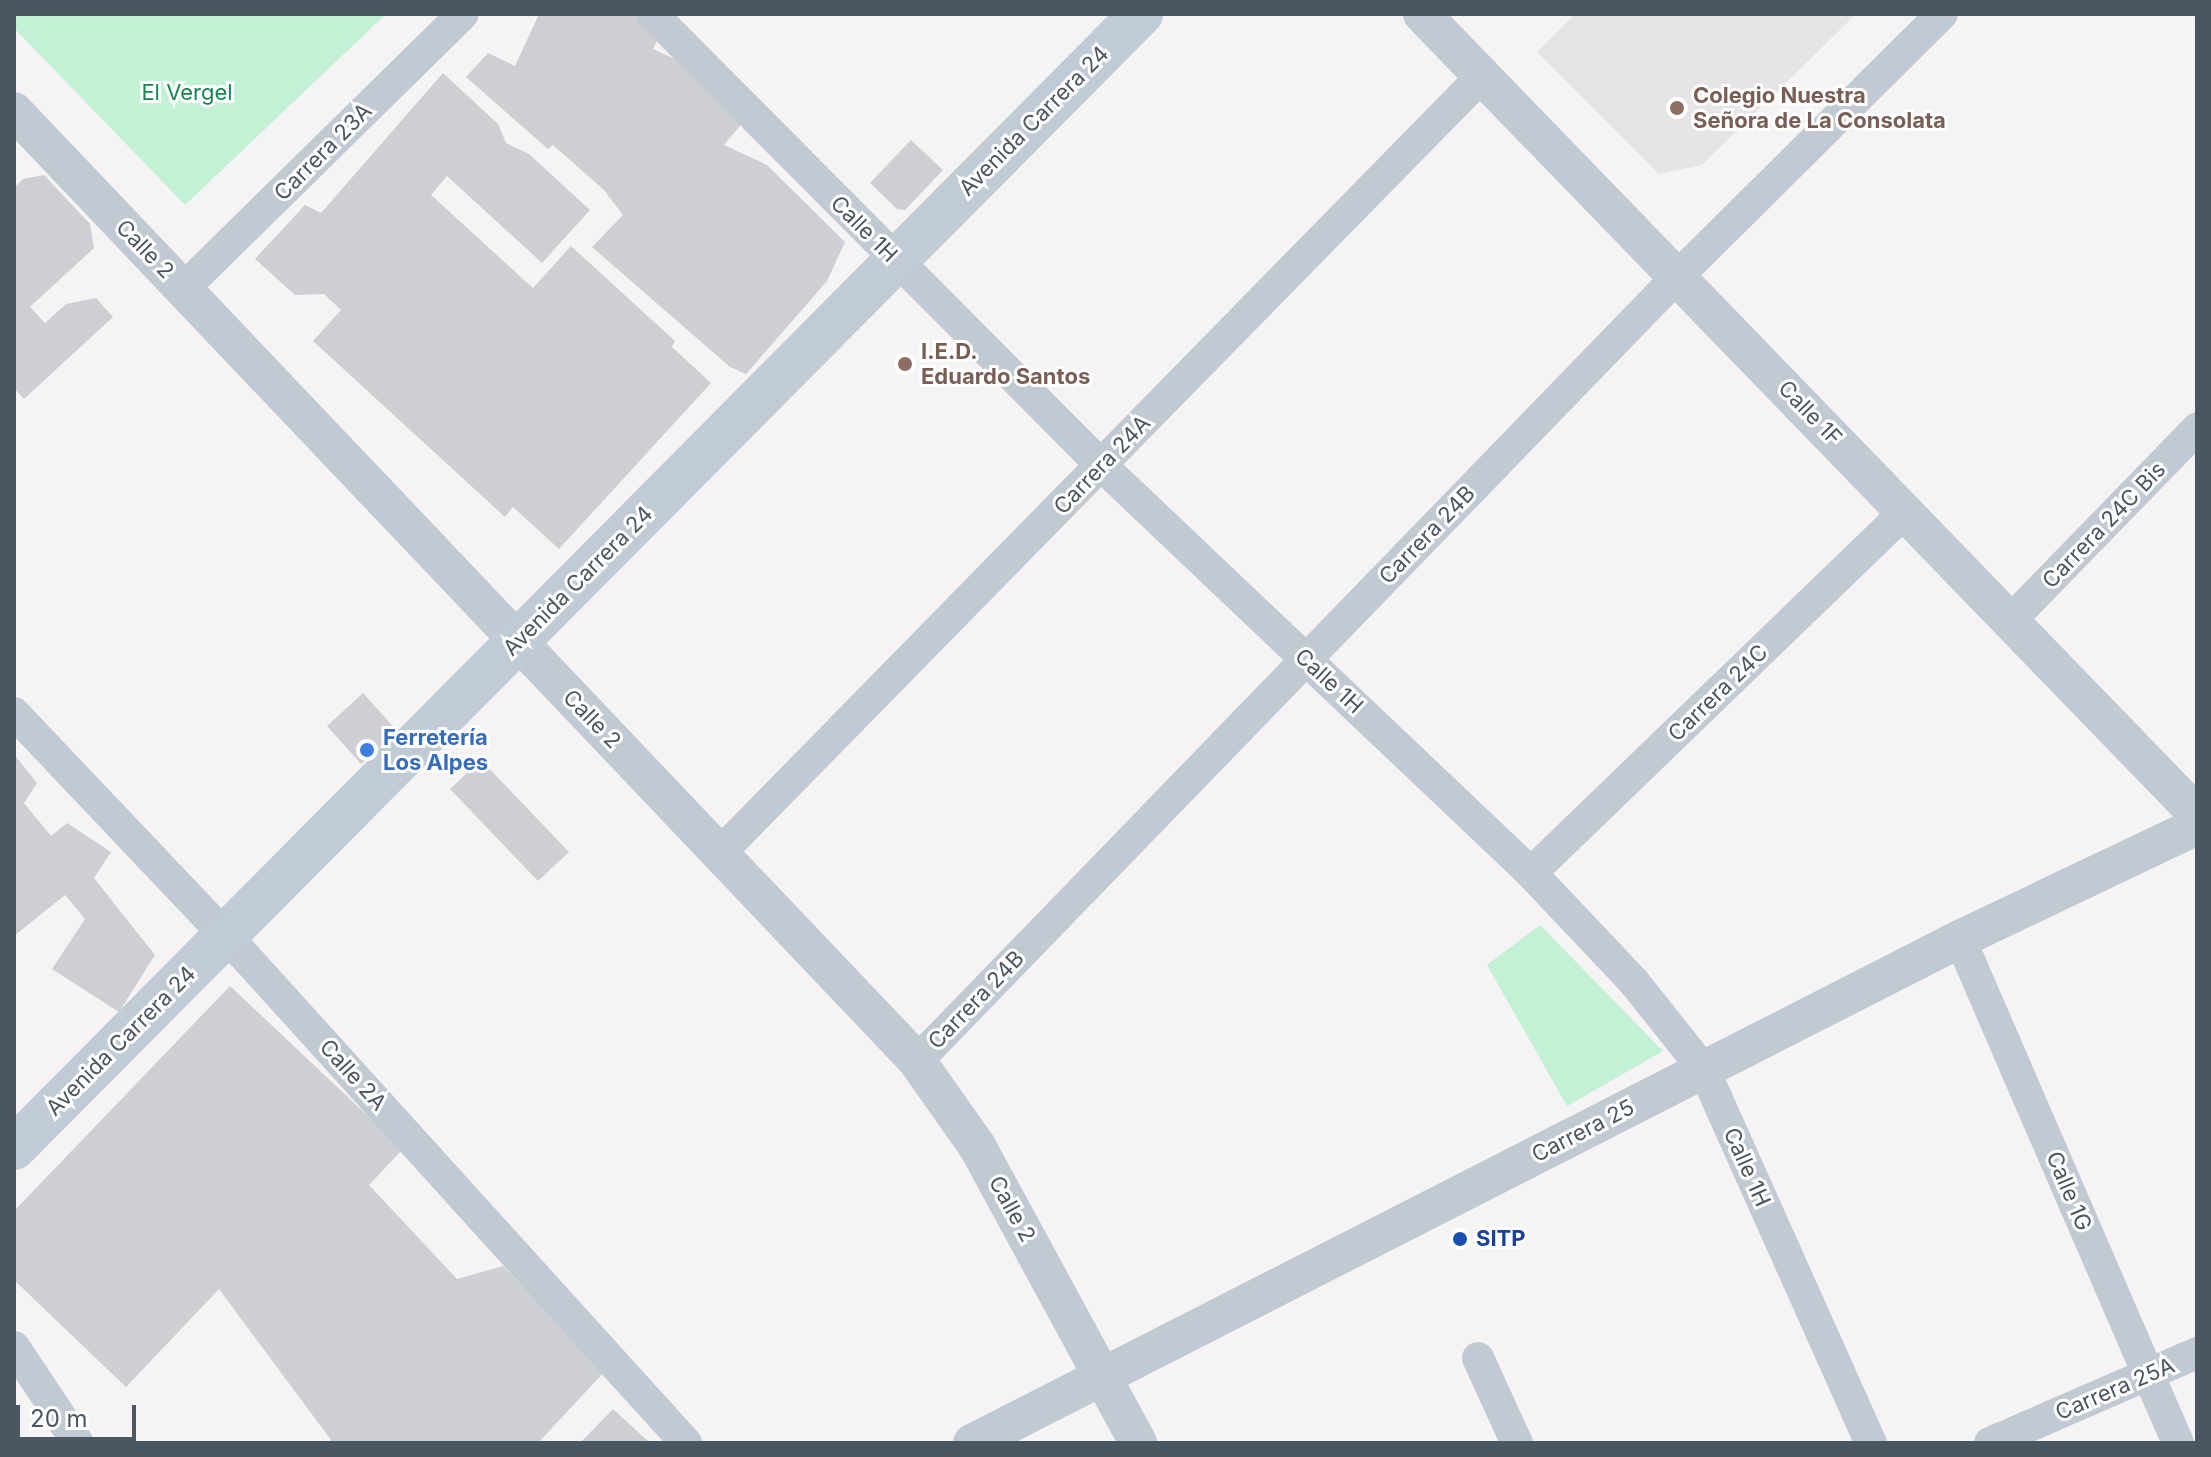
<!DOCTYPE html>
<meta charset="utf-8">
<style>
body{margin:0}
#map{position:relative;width:2211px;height:1457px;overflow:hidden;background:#f5f3f3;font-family:Inter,sans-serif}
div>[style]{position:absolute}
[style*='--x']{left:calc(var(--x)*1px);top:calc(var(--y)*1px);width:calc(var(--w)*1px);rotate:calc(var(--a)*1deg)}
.education>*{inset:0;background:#e6e4e5}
.green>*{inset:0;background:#c3f1d5}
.building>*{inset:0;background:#cdcfd5}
.minor>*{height:32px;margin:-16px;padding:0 16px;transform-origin:16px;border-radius:16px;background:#c1cad2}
.tertiary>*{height:38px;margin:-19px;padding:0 19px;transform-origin:19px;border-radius:19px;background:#c1cad2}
.secondary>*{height:44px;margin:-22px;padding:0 22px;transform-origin:22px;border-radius:22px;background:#c1cbd6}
.dots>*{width:22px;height:22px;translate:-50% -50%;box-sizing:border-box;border:4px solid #fff;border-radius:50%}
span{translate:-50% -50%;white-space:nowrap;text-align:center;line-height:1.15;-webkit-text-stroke:6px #fff;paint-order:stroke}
.park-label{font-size:22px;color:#17864f}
.education-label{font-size:22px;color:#785e54;font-weight:700}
.left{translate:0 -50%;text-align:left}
.street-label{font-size:22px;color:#4a5661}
.shop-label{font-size:22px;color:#366cbe;font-weight:700}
.transit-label{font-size:22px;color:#164399;font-weight:700}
.frame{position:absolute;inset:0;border:16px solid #4a5661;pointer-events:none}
.scale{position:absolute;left:16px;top:1405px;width:120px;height:36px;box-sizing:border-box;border:4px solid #4a5661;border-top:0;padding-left:10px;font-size:24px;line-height:28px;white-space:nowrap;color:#4a5661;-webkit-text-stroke:6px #fff;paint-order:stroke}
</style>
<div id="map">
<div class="education">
<i style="clip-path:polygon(1575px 14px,1856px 14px,1702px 165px,1659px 174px,1537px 52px)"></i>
</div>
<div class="green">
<i style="clip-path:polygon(14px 14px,386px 14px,185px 205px,14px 28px)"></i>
<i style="clip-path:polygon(1540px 925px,1663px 1051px,1567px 1106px,1487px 965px)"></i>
</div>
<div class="building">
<i style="clip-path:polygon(539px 14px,650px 14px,664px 26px,653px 49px,698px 70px,749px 115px,724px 145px,767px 165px,845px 242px,827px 281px,746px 374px,730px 367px,592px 247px,623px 215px,604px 190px,553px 145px,548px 149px,466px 77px,488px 53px,515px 66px)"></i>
<i style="clip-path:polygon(443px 73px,498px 124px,506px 143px,529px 154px,590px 210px,542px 263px,447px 176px,431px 195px,533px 288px,571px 246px,675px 341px,672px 347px,711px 383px,559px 549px,513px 507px,505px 517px,313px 341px,341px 310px,324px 294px,295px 295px,255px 259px,305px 205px,321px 213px)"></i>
<i style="clip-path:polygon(911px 140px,943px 170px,905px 210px,897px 209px,870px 183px)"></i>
<i style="clip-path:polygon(44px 175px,90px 224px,94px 248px,30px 307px,45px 323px,66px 304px,96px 298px,113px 317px,24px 399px,14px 388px,14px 188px,23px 179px)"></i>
<i style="clip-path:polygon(363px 693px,398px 732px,361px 764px,327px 726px)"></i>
<i style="clip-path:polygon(14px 754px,37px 783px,24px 803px,51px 836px,67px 823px,111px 852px,94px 878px,155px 955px,119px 1012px,52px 969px,85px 919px,65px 895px,14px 936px)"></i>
<i style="clip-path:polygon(481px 760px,569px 852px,538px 881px,450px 789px)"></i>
<i style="clip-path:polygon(230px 986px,403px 1149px,369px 1185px,457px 1279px,503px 1266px,605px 1371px,538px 1443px,328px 1443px,331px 1440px,219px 1289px,126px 1387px,14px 1280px,14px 1211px)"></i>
<i style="clip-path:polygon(613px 1409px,650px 1443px,580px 1443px)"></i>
</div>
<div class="minor">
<i style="--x:652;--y:14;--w:638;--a:45.13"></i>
<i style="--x:1102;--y:466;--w:591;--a:43.49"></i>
<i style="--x:1531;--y:873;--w:150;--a:46.6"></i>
<i style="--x:1634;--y:982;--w:112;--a:51.5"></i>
<i style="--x:1704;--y:1070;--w:409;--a:65.9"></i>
<i style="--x:183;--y:289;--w:392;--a:-44.5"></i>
<i style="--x:2011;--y:620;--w:267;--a:-45.8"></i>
<i style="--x:14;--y:713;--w:330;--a:46.5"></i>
<i style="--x:241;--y:952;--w:663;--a:47.81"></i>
<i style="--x:720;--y:853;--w:1088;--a:-45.56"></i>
<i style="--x:1531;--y:873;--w:520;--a:-43.99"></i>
<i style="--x:1960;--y:939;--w:549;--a:66.61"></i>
<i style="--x:917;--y:1061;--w:1093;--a:-45.89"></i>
<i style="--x:1678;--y:276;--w:372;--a:-44.8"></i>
<i style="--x:14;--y:1347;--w:115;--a:56.3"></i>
<i style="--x:1478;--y:1358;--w:94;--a:65.4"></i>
<i style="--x:1990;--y:1443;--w:226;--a:-23.5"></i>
</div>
<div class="tertiary">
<i style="--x:1422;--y:14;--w:1114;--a:45.91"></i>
<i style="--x:14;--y:111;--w:1311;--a:46.45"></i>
<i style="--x:917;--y:1061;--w:104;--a:54.8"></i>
<i style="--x:977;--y:1146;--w:338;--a:61.5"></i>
<i style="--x:972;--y:1443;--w:1109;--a:-27.03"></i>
<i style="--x:1960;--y:939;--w:263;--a:-25.5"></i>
</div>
<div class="secondary">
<i style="--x:14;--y:1148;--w:1599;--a:-45.18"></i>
</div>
<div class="dots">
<i style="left:1677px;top:108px;background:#8d6e63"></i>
<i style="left:905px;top:364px;background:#8d6e63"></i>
<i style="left:367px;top:750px;background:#3f7fe0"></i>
<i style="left:1460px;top:1239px;background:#1a4fb4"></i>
</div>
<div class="park-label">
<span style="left:187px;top:93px">El Vergel</span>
</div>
<div class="education-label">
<span class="left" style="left:1693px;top:108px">Colegio Nuestra<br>Señora de La Consolata</span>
<span class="left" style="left:921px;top:364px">I.E.D.<br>Eduardo Santos</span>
</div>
<div class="street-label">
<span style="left:1034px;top:121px;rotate:-45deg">Avenida Carrera 24</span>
<span style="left:323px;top:152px;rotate:-45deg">Carrera 23A</span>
<span style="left:864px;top:229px;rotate:45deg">Calle 1H</span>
<span style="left:145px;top:249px;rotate:46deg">Calle 2</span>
<span style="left:1810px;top:413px;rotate:46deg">Calle 1F</span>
<span style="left:1102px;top:465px;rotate:-46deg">Carrera 24A</span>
<span style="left:2104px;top:525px;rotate:-46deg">Carrera 24C Bis</span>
<span style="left:1427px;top:535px;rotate:-46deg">Carrera 24B</span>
<span style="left:578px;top:581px;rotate:-45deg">Avenida Carrera 24</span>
<span style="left:1329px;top:681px;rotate:43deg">Calle 1H</span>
<span style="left:1718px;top:693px;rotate:-44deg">Carrera 24C</span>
<span style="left:592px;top:719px;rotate:46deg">Calle 2</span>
<span style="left:976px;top:1000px;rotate:-46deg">Carrera 24B</span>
<span style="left:121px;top:1041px;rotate:-45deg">Avenida Carrera 24</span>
<span style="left:353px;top:1075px;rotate:48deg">Calle 2A</span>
<span style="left:1583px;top:1131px;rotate:-27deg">Carrera 25</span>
<span style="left:1747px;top:1167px;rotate:66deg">Calle 1H</span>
<span style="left:2069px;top:1191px;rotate:67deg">Calle 1G</span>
<span style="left:1012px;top:1209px;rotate:61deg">Calle 2</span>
<span style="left:2115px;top:1389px;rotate:-23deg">Carrera 25A</span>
</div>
<div class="shop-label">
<span class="left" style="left:383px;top:750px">Ferretería<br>Los Alpes</span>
</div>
<div class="transit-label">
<span class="left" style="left:1476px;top:1239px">SITP</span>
</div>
<div class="frame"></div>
<div class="scale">20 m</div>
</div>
